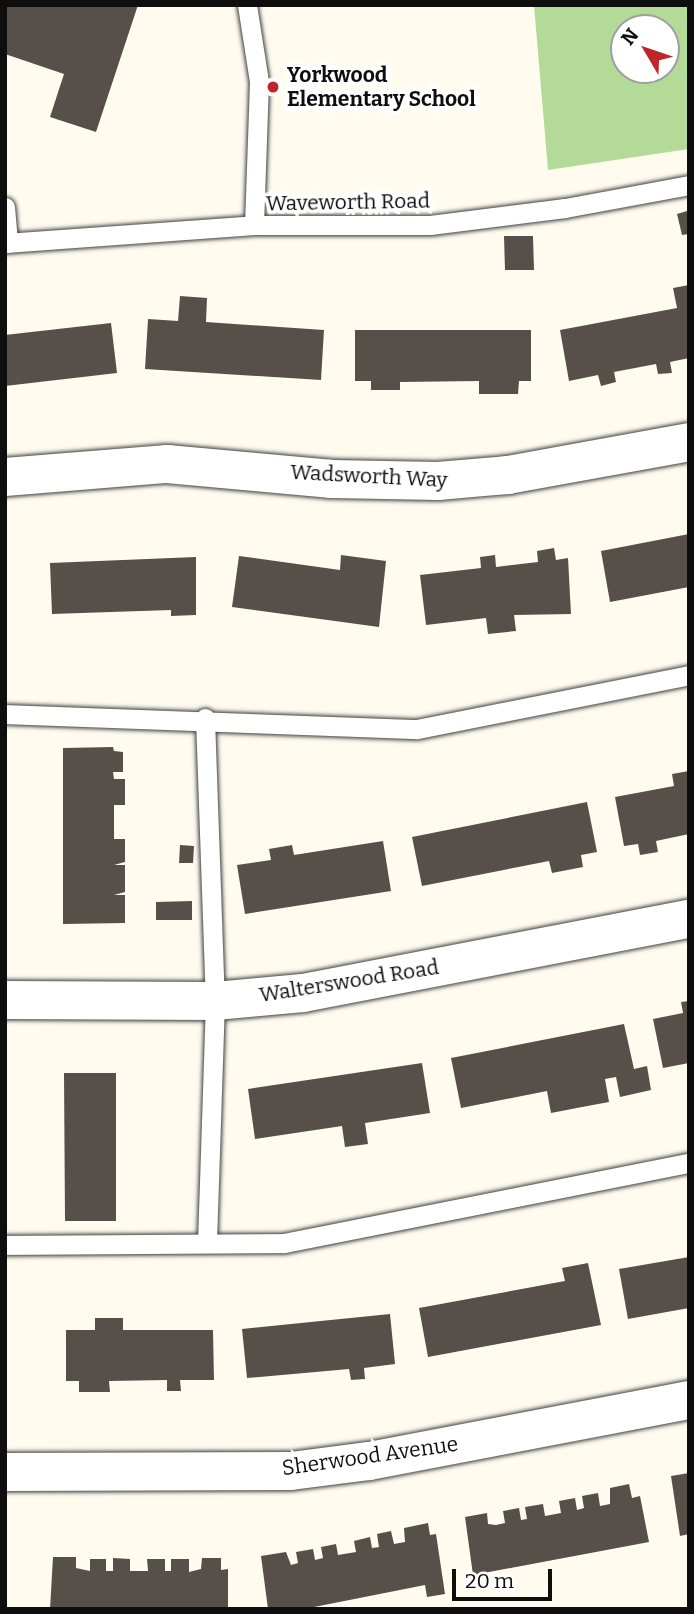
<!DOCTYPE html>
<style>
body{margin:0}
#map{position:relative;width:694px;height:1614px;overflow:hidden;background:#fffcef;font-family:Bitter,serif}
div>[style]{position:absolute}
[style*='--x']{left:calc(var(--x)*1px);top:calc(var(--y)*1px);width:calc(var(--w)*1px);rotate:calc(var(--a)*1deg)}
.forest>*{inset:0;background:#b4da97}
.building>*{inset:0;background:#574f4a}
.roads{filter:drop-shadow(0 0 2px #414141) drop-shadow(0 0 2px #414141)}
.service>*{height:19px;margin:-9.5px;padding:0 9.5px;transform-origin:9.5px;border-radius:9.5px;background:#fff}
.minor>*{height:38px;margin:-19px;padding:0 19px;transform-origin:19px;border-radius:19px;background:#fff}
.dots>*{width:19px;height:19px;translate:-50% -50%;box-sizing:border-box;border:4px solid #fff;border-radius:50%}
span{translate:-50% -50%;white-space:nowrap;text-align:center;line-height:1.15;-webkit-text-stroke:7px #fff;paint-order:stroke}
.poi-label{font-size:21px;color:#0e0e0e;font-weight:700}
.left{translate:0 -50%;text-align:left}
.street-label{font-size:21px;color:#0e0e0e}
.frame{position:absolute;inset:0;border:7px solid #0e0e0e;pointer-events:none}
.north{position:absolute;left:610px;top:14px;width:70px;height:70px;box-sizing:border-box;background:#fff;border:2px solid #9f9f9f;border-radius:50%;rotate:309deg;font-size:19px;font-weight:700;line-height:28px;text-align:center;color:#0e0e0e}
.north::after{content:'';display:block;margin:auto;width:24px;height:32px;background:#bf252a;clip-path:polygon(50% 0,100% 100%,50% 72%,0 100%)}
.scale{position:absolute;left:452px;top:1569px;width:100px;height:32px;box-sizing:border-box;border:4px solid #0e0e0e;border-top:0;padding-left:9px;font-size:21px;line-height:24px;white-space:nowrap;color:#0e0e0e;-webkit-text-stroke:5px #fff;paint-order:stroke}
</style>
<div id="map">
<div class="forest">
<i style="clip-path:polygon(evenodd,534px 5px,689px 5px,689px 149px,548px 170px,534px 5px,624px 28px,666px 28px,666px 70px,624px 70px,624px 28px)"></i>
</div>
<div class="building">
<i style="clip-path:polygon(5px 5px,138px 5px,96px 132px,50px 117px,64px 74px,5px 54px)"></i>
<i style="clip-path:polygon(687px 211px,689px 234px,682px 235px,677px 214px)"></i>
<i style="clip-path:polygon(504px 236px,533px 236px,534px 270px,505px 270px)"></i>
<i style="clip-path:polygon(689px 285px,689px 358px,670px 362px,672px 373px,658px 374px,656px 364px,614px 372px,616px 382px,601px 386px,598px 375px,569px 381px,560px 330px,677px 308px,673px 288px)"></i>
<i style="clip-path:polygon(180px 296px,207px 298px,206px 322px,324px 330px,321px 380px,145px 369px,148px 319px,178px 321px)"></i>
<i style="clip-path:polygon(111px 323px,117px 373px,5px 386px,5px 335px)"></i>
<i style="clip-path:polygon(355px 330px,531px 330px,531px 381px,519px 381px,518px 394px,479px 394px,479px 381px,400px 382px,400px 390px,371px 390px,371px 381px,355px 381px)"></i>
<i style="clip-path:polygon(689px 534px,689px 587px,610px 602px,601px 551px)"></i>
<i style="clip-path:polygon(554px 548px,556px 560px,568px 558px,571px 614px,514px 615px,516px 631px,488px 634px,486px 618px,426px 625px,420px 575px,481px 568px,480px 557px,495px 555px,496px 567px,538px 562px,537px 551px)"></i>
<i style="clip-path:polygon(341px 555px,386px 561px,379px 627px,232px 607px,239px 556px,340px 570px)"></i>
<i style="clip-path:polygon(196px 557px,196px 615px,171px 616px,171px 610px,52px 614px,50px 563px)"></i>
<i style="clip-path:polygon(113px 747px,114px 751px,123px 752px,123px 772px,113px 772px,114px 779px,125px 779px,125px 805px,114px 805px,114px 839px,125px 839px,125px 862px,114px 865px,125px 865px,125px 892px,114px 895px,125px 895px,125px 923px,63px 924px,63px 748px)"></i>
<i style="clip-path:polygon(689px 771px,689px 834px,656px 841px,658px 852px,640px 855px,638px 844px,624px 846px,615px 797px,674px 786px,672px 774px)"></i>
<i style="clip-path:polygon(587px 802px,597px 852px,581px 855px,583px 867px,552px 873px,549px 861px,422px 886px,412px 837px)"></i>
<i style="clip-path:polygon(383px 841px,391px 891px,245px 914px,237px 865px,271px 860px,269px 849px,292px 845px,294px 855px)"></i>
<i style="clip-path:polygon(180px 845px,194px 846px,193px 863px,179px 863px)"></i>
<i style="clip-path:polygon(192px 901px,192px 920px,156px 920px,156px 902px)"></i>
<i style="clip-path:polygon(689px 1001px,689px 1063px,663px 1068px,653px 1019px,683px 1013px,681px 1002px)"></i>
<i style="clip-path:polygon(624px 1024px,634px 1069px,647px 1066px,651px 1090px,620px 1097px,616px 1077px,605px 1079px,609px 1102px,582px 1107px,551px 1113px,547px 1091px,461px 1108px,451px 1058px)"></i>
<i style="clip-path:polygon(422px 1063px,430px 1113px,365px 1123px,368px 1144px,345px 1147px,342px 1126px,255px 1139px,248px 1089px)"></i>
<i style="clip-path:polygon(64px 1073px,116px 1073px,116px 1221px,65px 1221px)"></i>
<i style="clip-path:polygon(689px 1257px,689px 1308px,628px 1319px,619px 1269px)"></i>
<i style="clip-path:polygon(588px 1263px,601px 1325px,428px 1357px,419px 1308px,565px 1281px,562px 1268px)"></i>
<i style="clip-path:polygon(390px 1314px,395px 1364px,364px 1368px,365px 1379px,351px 1380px,349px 1369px,247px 1378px,242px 1329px)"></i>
<i style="clip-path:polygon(95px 1318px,123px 1318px,123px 1330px,213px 1330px,214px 1380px,180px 1380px,181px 1391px,167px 1391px,167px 1380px,109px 1381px,110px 1392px,79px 1392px,79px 1381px,66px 1381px,66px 1330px,95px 1330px)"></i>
<i style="clip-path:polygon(689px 1473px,689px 1534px,680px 1536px,671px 1476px)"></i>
<i style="clip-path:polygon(629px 1484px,632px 1498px,640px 1496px,649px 1542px,473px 1575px,465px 1517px,487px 1513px,488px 1524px,496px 1525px,505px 1523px,503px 1511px,519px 1508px,521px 1520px,527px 1519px,525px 1507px,543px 1504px,545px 1516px,561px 1513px,559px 1501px,575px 1498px,577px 1510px,584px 1508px,582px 1496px,598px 1493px,600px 1506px,610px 1504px,610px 1488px)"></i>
<i style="clip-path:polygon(428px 1523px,430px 1535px,436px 1534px,445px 1594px,427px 1597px,425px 1585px,304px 1609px,268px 1609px,261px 1556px,286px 1552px,291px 1565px,298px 1563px,296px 1552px,313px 1549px,315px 1560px,323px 1558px,321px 1547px,336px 1544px,338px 1555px,356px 1552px,354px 1541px,370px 1537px,372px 1548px,379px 1547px,377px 1534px,391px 1531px,394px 1544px,405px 1542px,404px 1528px)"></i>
<i style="clip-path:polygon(53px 1557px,76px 1557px,76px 1568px,90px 1571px,90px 1559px,106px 1559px,106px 1571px,113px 1571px,113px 1558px,130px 1559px,130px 1571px,148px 1571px,147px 1559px,165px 1559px,165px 1571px,171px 1571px,171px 1559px,189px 1559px,189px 1572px,201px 1569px,202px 1558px,221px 1558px,221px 1570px,228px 1569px,228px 1609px,50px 1609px)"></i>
</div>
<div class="roads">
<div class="service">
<i style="--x:247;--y:5;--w:78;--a:81.1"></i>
<i style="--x:259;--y:82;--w:143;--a:92"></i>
<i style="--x:5;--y:207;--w:36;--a:85"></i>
<i style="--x:5;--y:243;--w:250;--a:-4.1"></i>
<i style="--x:254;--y:225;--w:176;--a:0"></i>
<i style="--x:430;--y:225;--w:136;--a:-7.2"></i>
<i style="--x:565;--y:208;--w:126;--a:-10.5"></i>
<i style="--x:5;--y:714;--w:412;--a:2.1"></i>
<i style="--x:417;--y:729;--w:277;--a:-11.2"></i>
<i style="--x:205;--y:718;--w:283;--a:88"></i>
<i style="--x:215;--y:1001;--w:242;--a:91.9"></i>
<i style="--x:5;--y:1245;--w:279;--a:-0.4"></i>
<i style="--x:284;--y:1243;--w:413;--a:-11.2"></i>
</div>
<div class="minor">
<i style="--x:5;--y:477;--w:163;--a:-4.6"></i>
<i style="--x:167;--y:464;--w:166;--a:5.2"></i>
<i style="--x:332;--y:479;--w:106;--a:1.1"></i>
<i style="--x:438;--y:481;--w:70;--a:-4.9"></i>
<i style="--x:508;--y:475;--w:184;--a:-10.3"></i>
<i style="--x:5;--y:1000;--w:210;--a:0.3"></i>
<i style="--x:215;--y:1001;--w:88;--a:-5.2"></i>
<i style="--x:303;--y:993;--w:393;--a:-10.9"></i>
<i style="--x:5;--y:1472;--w:286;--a:-0.2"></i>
<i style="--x:291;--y:1471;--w:79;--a:-7.3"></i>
<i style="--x:369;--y:1461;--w:326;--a:-10.8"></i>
</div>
</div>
<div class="dots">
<i style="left:273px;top:87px;background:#bf252a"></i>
</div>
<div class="poi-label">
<span class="left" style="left:287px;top:87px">Yorkwood<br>Elementary School</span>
</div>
<div class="street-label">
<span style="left:348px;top:202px;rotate:-1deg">Waveworth Road</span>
<span style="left:369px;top:476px;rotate:3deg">Wadsworth Way</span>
<span style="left:349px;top:981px;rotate:-9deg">Walterswood Road</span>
<span style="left:370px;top:1456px;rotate:-8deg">Sherwood Avenue</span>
</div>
<div class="frame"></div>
<div class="north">N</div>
<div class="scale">20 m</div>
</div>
